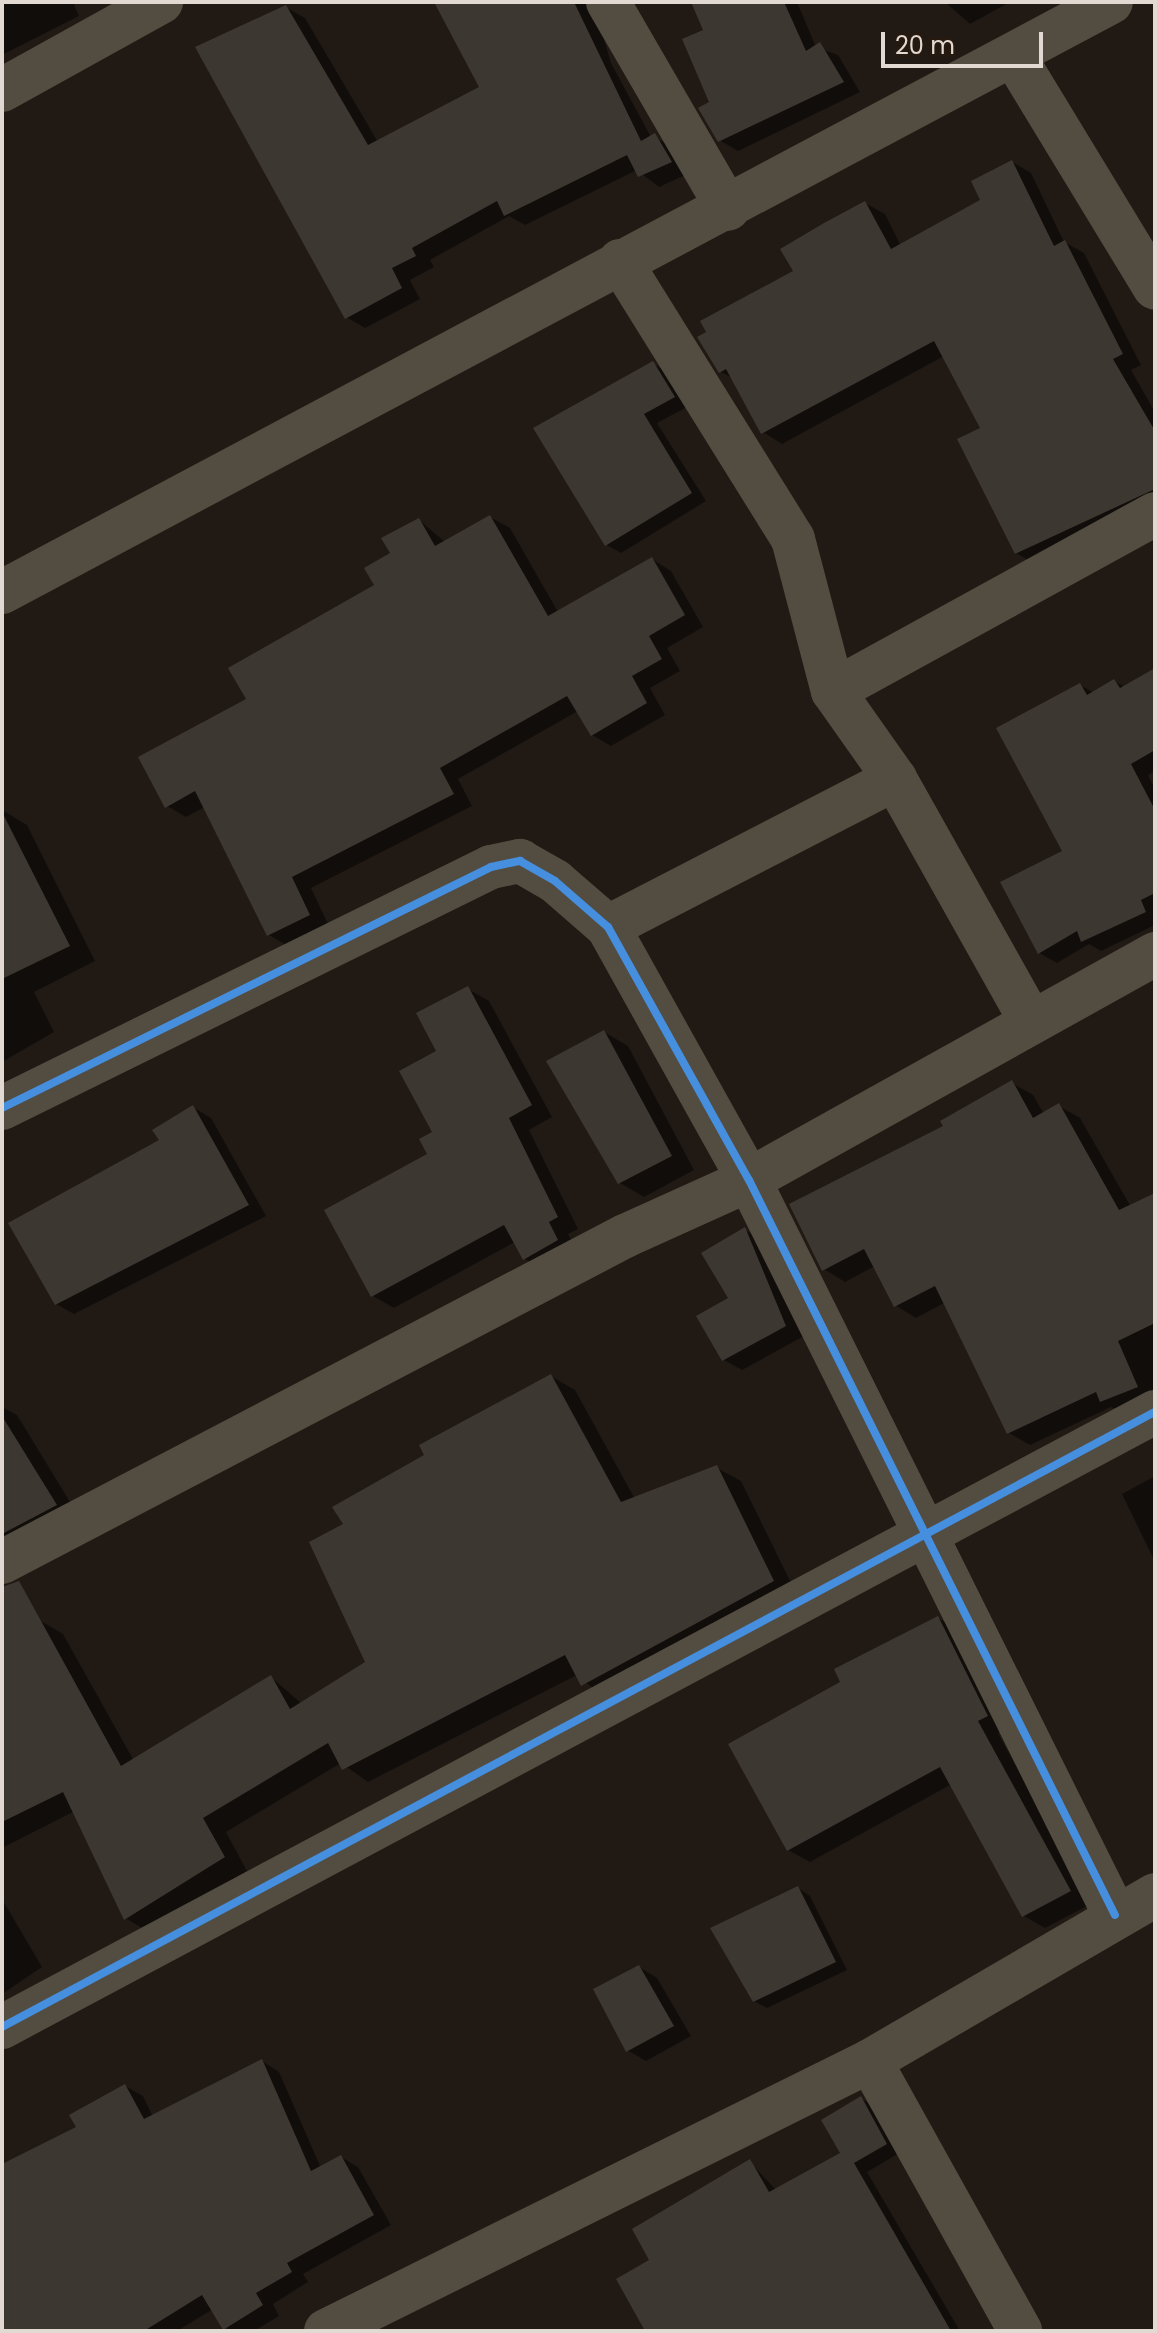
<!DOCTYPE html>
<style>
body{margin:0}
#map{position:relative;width:1157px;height:2333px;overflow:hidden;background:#211a14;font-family:Poppins,sans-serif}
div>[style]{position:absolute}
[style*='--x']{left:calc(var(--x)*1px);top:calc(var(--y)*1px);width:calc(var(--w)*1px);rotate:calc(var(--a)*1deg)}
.shadow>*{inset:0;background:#0007}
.building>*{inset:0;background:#3d3731}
.minor>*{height:44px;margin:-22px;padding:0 22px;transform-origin:22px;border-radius:22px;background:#524c41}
.cycleway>*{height:8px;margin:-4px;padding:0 4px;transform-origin:4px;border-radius:4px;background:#468fdf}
span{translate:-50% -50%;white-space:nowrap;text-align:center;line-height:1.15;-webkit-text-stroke:6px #26190f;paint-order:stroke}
.frame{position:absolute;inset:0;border:4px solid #e2d9d2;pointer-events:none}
.scale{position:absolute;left:881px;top:32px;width:162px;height:36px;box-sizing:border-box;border:4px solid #e2d9d2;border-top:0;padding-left:10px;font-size:24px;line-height:28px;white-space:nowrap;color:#e2d9d2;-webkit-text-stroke:6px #26190f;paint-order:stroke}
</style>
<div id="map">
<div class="shadow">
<i style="clip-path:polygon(2px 2px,80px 2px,74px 5px,79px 16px,2px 55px)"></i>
<i style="clip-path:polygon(438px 2px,593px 2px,611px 63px,651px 137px,674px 146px,690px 173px,659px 187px,637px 170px,525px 225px,509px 216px,430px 260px,434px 267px,410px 280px,420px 299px,365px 328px,346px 317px,285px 7px,305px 18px,378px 142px,482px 88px)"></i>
<i style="clip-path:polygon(693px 2px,797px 2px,816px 47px,838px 55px,860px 92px,738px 151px,719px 140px,705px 31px)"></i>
<i style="clip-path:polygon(945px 2px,1010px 2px,970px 24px)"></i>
<i style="clip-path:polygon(1012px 162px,1031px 173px,1064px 242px,1084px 253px,1141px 365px,1131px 370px,1155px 412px,1155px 508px,1035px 564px,1016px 553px,983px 429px,944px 356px,782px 444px,763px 432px,734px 379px,721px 372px,796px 272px,865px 203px,885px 214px,901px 246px,983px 201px)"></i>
<i style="clip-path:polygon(653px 364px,668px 372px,689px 406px,657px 423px,706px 501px,621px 553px,607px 545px)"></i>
<i style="clip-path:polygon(490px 517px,510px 528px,558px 612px,652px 559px,671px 571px,703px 627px,667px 648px,680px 671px,650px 688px,665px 715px,611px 746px,592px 735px,578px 711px,458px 779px,472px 806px,311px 888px,329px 926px,288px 946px,269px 935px,205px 807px,186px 817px,167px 806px,248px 700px,376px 586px,419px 520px,445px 542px)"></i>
<i style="clip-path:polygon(1155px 670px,1155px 771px,1148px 775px,1155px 789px,1155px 925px,1101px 951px,1089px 944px,1057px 963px,1039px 953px,1065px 852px,1080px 685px,1094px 693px,1114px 681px,1125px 687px)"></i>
<i style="clip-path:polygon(2px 810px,27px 825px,95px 961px,34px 992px,54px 1032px,2px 1062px)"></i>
<i style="clip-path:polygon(468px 989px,489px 1001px,552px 1117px,529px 1130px,578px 1229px,568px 1234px,578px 1252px,545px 1271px,525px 1259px,515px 1242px,394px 1308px,373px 1296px,430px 1155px,439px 1052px)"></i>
<i style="clip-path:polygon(604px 1032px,628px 1046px,694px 1170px,644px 1197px,620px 1183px)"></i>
<i style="clip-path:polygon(1012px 1083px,1033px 1095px,1044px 1114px,1059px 1106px,1080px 1118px,1131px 1207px,1155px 1196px,1155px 1398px,1123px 1413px,1111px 1407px,1030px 1445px,1009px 1433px,944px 1303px,916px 1318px,895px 1305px,875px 1266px,845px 1282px,824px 1269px,945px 1126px)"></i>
<i style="clip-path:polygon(193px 1107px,211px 1118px,266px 1216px,74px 1314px,56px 1304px,161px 1141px)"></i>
<i style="clip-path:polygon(745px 1230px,763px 1240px,804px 1336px,742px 1370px,724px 1360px)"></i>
<i style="clip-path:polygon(551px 1376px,575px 1390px,635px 1499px,717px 1468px,741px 1481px,797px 1595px,606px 1699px,577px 1675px,368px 1782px,341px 1763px,226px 1832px,247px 1871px,149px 1932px,125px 1918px,75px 1811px,2px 1848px,2px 1640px,39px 1620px,63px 1634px,134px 1761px,271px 1677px,302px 1704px,368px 1663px,346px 1525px,427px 1456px)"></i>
<i style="clip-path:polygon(2px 1407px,17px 1415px,81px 1520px,2px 1577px)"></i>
<i style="clip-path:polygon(1155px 1476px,1155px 1562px,1122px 1494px)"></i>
<i style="clip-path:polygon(938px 1618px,959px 1631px,1008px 1728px,998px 1733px,1091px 1904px,1045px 1928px,1024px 1916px,952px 1784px,810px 1862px,788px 1850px,843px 1683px)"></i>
<i style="clip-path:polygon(798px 1888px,810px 1896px,847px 1970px,767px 2008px,754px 2001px)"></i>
<i style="clip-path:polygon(2px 1899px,42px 1967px,2px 1994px)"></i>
<i style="clip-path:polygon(639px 1967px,657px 1978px,691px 2036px,646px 2061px,627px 2050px)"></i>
<i style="clip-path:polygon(262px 2061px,279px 2072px,321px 2168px,341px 2157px,358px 2167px,391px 2225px,303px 2274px,308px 2282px,273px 2304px,279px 2316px,254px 2331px,229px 2331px,213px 2309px,177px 2331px,2px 2331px,2px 2164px,79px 2128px,125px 2086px,143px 2096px,153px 2117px)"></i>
<i style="clip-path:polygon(861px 2099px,876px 2107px,901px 2152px,867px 2172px,960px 2331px,647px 2331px,652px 2261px,750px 2162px,776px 2190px,843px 2153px)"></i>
</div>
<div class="building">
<i style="clip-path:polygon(434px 2px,574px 2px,641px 141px,655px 133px,672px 162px,638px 177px,627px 155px,504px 216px,497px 201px,412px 248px,416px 256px,392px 268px,402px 288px,345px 319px,195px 47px,286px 5px,368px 145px,479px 87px)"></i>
<i style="clip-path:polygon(691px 2px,784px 2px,806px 51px,820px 42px,844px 82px,718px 142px,698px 108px,709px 102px,682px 39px,703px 30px)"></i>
<i style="clip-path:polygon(1012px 160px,1054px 246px,1065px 240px,1123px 354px,1113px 359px,1155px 431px,1155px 489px,1015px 554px,957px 439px,980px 428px,934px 341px,761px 434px,726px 369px,719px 373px,697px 337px,706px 332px,700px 321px,793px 271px,780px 249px,824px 223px,865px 201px,891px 249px,980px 200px,971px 181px)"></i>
<i style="clip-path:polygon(653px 361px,675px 397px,644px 414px,692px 493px,605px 546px,533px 428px)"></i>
<i style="clip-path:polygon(490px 515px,548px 616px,652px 557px,685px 615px,649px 636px,662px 659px,632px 676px,647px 703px,591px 736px,567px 696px,440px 768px,454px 794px,292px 877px,310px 915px,267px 936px,195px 791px,165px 808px,138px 757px,246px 699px,228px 668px,374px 585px,364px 568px,390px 553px,381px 538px,419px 518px,435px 546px)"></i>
<i style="clip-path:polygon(1155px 668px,1155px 750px,1131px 764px,1155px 810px,1155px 893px,1141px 900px,1146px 912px,1081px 942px,1077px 931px,1038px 954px,1000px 882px,1062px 851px,996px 728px,1080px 683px,1087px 695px,1114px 679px,1120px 688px)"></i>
<i style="clip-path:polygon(2px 812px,70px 946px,2px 979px)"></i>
<i style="clip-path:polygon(468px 986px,532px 1105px,509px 1118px,558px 1217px,549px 1222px,558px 1240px,523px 1260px,504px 1225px,371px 1297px,324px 1210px,427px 1154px,419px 1139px,432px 1132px,399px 1071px,436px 1051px,416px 1013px)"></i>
<i style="clip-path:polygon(604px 1030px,672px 1156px,618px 1184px,546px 1061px)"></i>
<i style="clip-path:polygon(1012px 1080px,1033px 1118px,1059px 1103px,1119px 1210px,1155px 1193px,1155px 1323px,1118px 1341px,1138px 1387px,1100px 1402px,1096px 1392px,1007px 1434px,935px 1286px,894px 1307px,864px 1249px,822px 1271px,789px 1204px,943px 1126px,940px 1121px)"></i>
<i style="clip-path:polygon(193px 1105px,249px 1205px,55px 1305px,8px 1223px,159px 1140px,152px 1130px)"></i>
<i style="clip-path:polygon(745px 1227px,786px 1326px,722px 1361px,696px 1316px,728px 1298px,701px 1253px)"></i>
<i style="clip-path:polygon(551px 1374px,621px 1502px,717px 1465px,774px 1581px,581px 1686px,565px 1655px,342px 1770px,328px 1743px,203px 1818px,225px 1857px,124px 1920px,63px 1792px,2px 1822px,2px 1587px,19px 1581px,121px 1766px,271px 1675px,290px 1709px,365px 1662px,309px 1542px,343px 1524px,332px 1507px,424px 1455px,419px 1445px)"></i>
<i style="clip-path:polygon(2px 1416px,57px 1505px,2px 1534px)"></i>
<i style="clip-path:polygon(938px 1616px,988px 1716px,978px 1721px,1071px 1891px,1022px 1917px,940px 1767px,787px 1851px,728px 1744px,840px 1682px,834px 1669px)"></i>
<i style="clip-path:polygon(798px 1886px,836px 1962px,753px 2002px,710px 1928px)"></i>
<i style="clip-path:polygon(639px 1965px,674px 2026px,626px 2052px,593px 1989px)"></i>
<i style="clip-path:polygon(262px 2059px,311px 2171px,341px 2155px,374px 2215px,287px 2263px,292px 2272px,256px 2293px,263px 2305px,223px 2330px,202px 2295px,144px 2331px,2px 2331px,2px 2164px,76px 2127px,69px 2115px,125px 2084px,144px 2119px)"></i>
<i style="clip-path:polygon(861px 2096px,887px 2144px,854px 2163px,951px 2331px,645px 2331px,616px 2279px,649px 2260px,632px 2229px,750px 2159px,769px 2192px,840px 2153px,821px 2120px)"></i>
</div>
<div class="minor">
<i style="--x:608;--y:2;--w:239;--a:59.9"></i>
<i style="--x:1014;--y:56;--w:271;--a:58.7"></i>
<i style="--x:2;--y:90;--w:182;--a:-29"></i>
<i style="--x:620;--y:261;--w:327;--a:58.1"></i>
<i style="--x:793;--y:539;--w:157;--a:75.3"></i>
<i style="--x:833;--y:691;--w:108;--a:54.8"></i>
<i style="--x:895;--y:779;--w:278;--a:60.7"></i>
<i style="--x:2;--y:592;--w:1256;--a:-28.01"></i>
<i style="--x:833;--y:691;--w:367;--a:-28.8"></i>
<i style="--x:608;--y:927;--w:323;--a:-27.3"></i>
<i style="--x:2;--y:1108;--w:545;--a:-26.24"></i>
<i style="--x:491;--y:867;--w:30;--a:-12"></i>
<i style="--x:520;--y:861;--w:40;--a:29.7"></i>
<i style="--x:555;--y:881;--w:70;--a:41"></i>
<i style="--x:608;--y:927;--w:290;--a:60.9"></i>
<i style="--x:749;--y:1180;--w:821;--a:63.53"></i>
<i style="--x:2;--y:1562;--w:703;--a:-27.62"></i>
<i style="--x:625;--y:1236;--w:136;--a:-24.3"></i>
<i style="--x:749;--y:1180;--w:465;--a:-29.1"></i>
<i style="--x:2;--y:2027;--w:1307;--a:-28.08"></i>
<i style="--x:870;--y:2061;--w:309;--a:60.9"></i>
<i style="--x:326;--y:2331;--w:607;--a:-26.4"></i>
<i style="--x:870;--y:2061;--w:330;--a:-30.2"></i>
</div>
<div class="cycleway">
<i style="--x:2;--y:1108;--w:545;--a:-26.24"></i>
<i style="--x:491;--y:867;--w:30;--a:-12"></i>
<i style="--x:520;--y:861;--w:40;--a:29.7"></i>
<i style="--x:555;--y:881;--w:70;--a:41"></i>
<i style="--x:608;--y:927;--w:290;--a:60.9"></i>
<i style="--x:749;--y:1180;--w:821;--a:63.53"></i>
<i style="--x:2;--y:2027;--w:1307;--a:-28.08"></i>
</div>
<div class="frame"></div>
<div class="scale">20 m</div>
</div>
